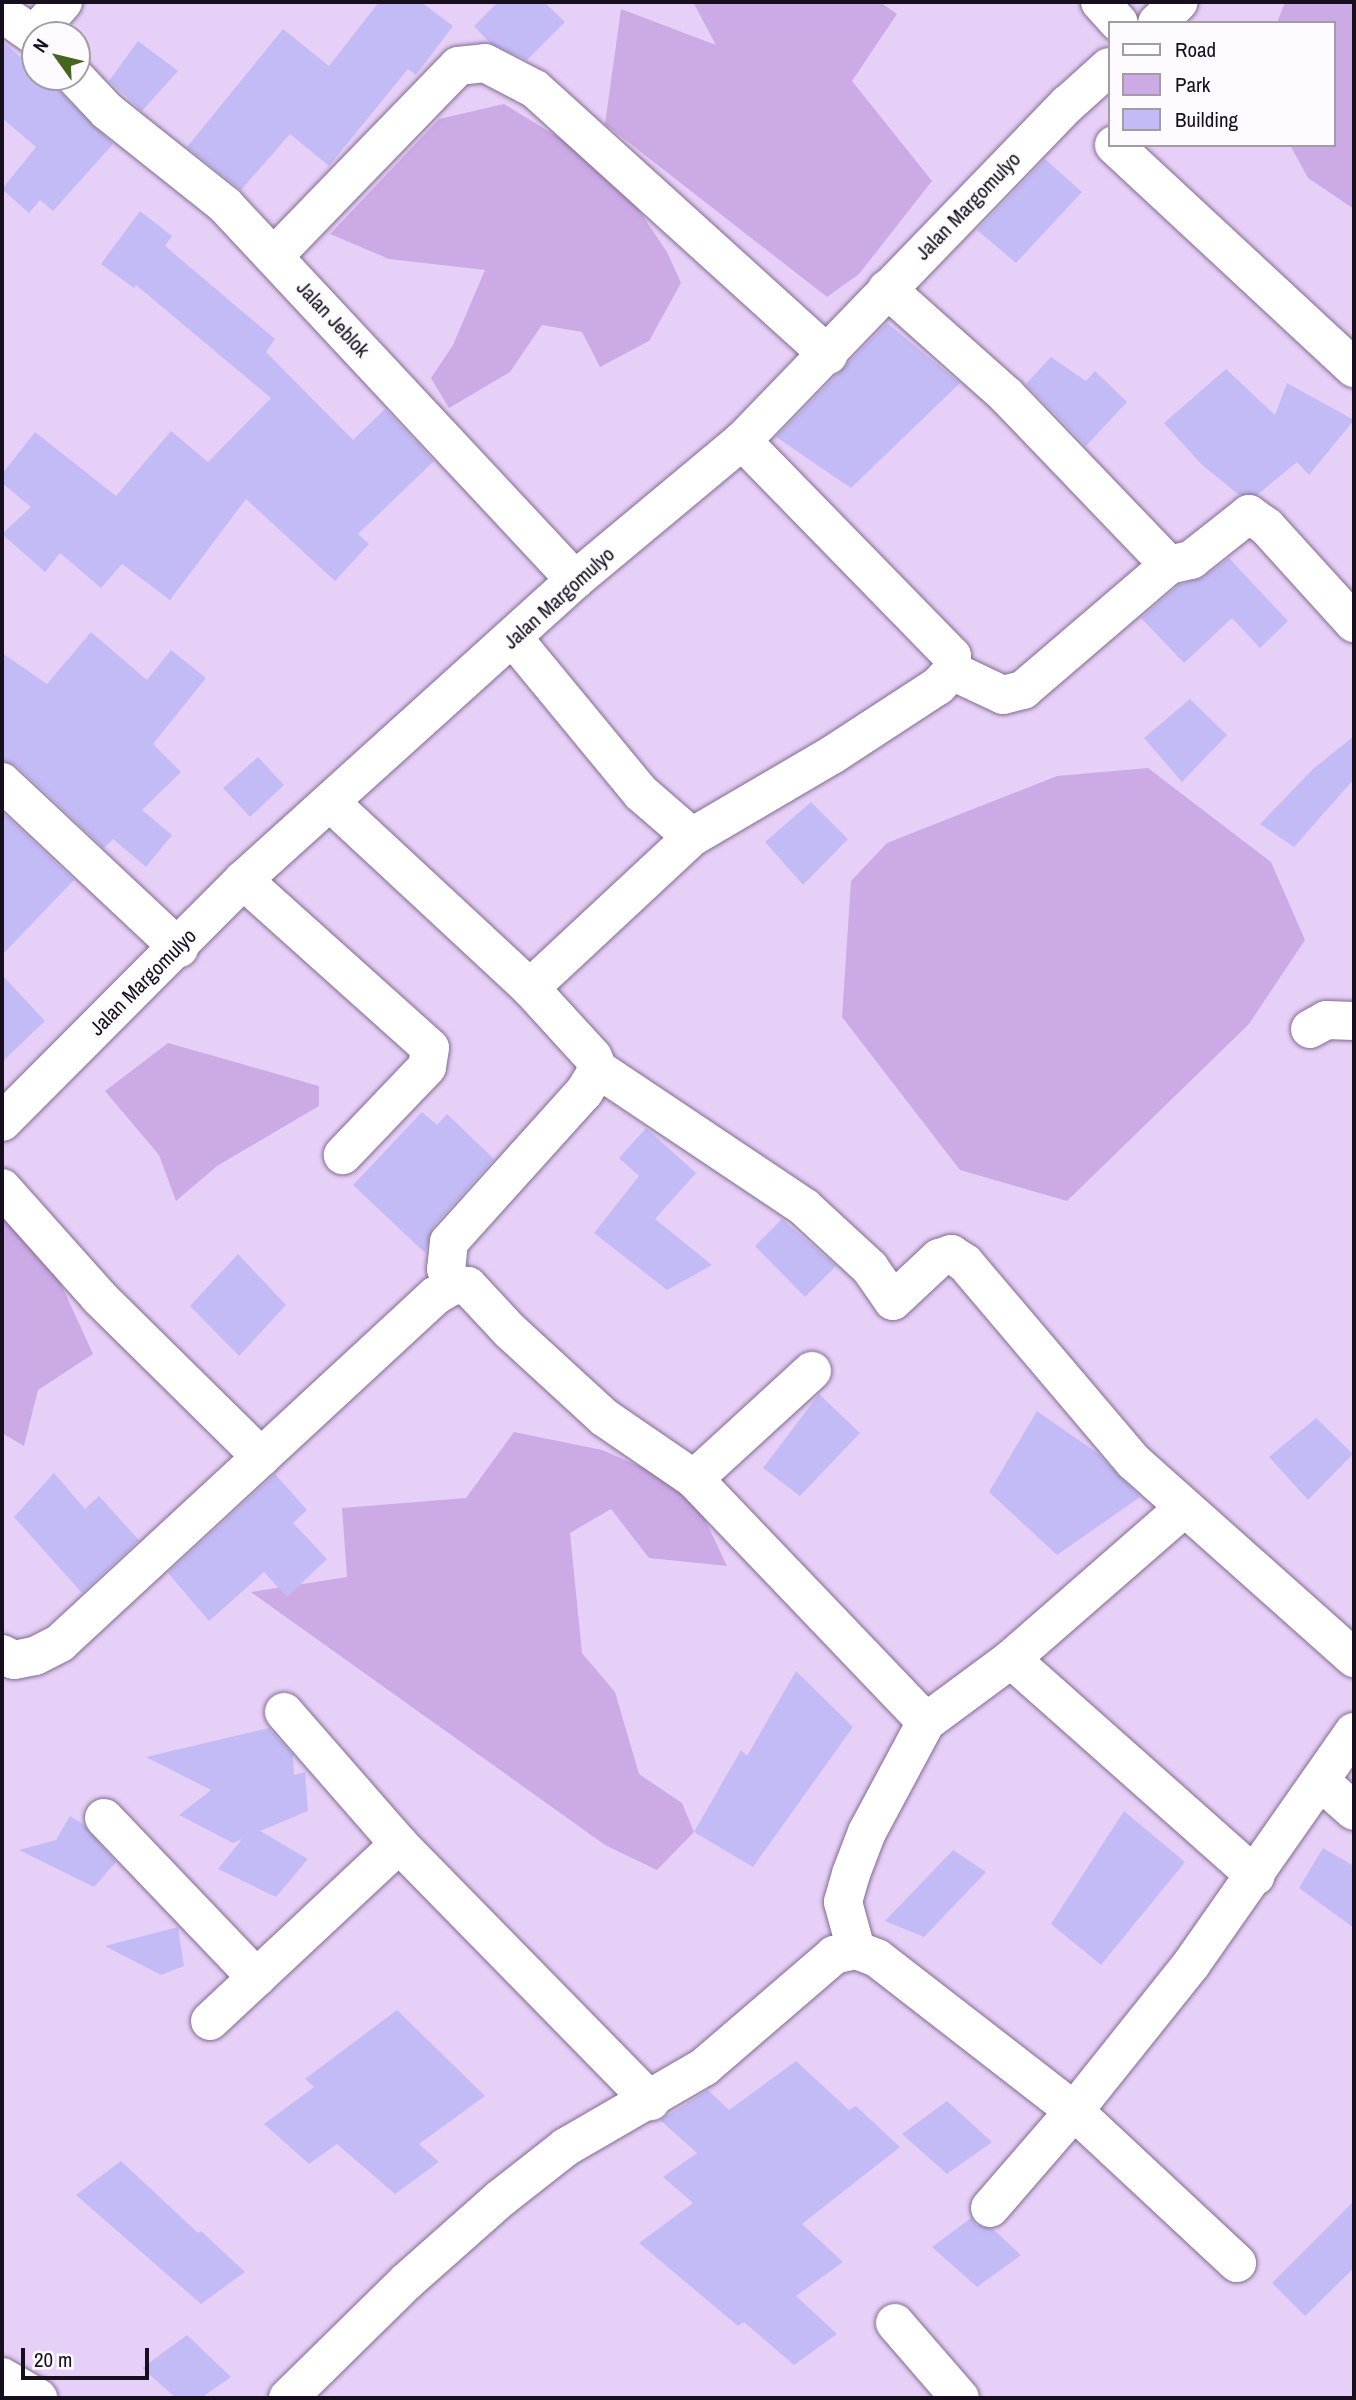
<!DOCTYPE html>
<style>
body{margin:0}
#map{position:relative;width:1356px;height:2400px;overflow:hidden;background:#e7d0f8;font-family:"Archivo Narrow",sans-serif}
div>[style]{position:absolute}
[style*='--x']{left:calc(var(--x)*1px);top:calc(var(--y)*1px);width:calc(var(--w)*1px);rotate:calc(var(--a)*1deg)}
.green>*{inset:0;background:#ccaae5}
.building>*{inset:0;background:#c3bbf5}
.roads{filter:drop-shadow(0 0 2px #806c90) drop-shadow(0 0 2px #806c90)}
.minor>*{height:38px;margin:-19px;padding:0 19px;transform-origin:19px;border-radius:19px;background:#fff}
span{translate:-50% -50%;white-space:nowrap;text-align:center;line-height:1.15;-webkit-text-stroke:5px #fdfbff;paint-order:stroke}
.street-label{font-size:21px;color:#170f1d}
.frame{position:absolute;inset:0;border:4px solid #170f1d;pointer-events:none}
.legend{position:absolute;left:1108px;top:21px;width:228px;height:126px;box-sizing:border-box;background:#fdfbff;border:2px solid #a19da5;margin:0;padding:9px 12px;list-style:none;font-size:21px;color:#170f1d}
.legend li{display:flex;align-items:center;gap:14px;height:35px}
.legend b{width:35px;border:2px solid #a19da5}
.north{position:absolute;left:21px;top:21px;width:70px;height:70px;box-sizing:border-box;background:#fdfbff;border:2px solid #a19da5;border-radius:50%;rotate:304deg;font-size:19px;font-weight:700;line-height:28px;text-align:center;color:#170f1d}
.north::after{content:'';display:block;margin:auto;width:24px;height:32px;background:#45661d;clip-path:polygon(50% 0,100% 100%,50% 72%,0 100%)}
.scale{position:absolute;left:21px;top:2348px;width:128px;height:32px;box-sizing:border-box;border:4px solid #170f1d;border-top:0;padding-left:9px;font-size:21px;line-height:24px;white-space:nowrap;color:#170f1d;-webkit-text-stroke:5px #fdfbff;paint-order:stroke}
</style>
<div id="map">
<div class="green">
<i style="clip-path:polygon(693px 2px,880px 2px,897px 14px,852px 81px,932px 181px,859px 274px,827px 297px,605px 124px,621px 9px,716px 45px)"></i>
<i style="clip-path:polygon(1285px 2px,1354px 2px,1354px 209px,1308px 178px,1290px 145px,1333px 145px,1333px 23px,1277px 23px)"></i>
<i style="clip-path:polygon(504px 104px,612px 170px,667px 252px,681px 283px,649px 341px,600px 367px,582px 332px,542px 325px,510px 372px,449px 408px,431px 378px,453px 345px,485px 270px,389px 259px,330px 234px,439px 119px)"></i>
<i style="clip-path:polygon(1148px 768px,1271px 862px,1305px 940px,1249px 1024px,1067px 1201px,960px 1170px,842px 1017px,851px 881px,887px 843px,1057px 776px)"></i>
<i style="clip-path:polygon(168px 1043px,319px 1086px,319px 1106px,217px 1166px,176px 1201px,159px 1155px,105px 1091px)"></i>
<i style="clip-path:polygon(2px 1213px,43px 1245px,93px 1354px,38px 1390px,24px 1446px,2px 1433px)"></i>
<i style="clip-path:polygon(514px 1432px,602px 1450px,690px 1488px,727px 1566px,649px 1558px,611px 1509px,570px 1533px,582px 1653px,615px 1692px,639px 1774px,682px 1803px,694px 1832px,657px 1870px,605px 1845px,251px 1592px,347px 1577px,342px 1508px,466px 1498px)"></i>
</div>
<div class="building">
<i style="clip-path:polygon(379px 2px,421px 2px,453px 26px,416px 75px,408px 69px,329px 166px,290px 134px,241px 190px,187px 147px,283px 29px,329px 66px)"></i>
<i style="clip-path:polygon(498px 2px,544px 2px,565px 22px,527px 60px,490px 43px,474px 26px)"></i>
<i style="clip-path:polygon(2px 41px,35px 70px,35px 77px,44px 77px,57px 89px,113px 144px,53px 211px,40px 200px,29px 213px,2px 189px,36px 147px,2px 118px)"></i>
<i style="clip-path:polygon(138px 41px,178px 71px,142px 111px,109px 81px)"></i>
<i style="clip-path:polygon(1045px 159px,1082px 192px,1016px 263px,977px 230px)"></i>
<i style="clip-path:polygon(140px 211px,172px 236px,165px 246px,275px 339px,266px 352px,353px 440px,385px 409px,434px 461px,358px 534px,369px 544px,335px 581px,246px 499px,170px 600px,122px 564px,101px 588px,60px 553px,45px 572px,2px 534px,31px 507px,2px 483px,2px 474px,35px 432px,116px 496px,171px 431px,208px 462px,271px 398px,136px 285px,134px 288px,101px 264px)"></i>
<i style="clip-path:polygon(887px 323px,960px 383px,851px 488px,776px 437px)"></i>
<i style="clip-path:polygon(1051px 357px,1086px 381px,1095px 371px,1127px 402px,1086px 446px,1026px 384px)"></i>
<i style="clip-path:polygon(1226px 369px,1275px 415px,1287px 383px,1354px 420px,1309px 475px,1297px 462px,1257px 495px,1239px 495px,1201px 464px,1164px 423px)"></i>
<i style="clip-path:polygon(1229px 558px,1288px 621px,1260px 648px,1232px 618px,1184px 663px,1141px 618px,1179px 585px,1204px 577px)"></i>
<i style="clip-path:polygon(91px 632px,147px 680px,171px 650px,206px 678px,153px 744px,181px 772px,142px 810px,172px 835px,146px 867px,113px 839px,104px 848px,17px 766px,2px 761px,2px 653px,47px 684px)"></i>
<i style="clip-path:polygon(1190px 699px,1227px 735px,1182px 782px,1144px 738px)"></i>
<i style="clip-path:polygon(1354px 736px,1354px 779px,1294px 847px,1260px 824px,1313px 769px)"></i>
<i style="clip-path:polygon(258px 757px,284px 785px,250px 817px,223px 788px)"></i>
<i style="clip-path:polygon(811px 802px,848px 839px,803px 885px,765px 842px)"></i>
<i style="clip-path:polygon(2px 812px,74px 880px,2px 955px)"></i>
<i style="clip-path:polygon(2px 975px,45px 1021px,2px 1062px)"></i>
<i style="clip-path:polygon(422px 1112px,437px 1125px,447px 1114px,494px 1159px,433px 1227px,425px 1253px,353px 1185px)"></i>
<i style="clip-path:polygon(646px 1128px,696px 1173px,655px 1219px,712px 1265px,667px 1290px,594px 1233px,639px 1176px,619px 1158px)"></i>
<i style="clip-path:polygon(782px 1219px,836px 1266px,805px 1297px,755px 1246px)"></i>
<i style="clip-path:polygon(238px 1254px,286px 1305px,239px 1356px,190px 1306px)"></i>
<i style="clip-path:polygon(819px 1394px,860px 1433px,800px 1496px,763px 1468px)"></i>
<i style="clip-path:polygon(1037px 1411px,1097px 1453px,1140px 1497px,1057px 1555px,989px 1492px)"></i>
<i style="clip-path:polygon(1316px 1418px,1353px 1454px,1308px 1500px,1269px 1457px)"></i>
<i style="clip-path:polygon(54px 1473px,85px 1509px,99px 1496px,139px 1540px,82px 1593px,14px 1517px)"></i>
<i style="clip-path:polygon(275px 1474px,307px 1510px,293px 1523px,327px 1559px,287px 1597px,264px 1572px,209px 1621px,168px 1573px)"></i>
<i style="clip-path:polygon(796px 1671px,853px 1727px,753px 1867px,694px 1832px,741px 1750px,747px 1756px)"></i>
<i style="clip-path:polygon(269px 1728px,293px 1755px,294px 1775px,305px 1772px,308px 1811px,260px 1831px,308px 1859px,276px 1897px,218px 1869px,242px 1839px,233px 1843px,179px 1815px,211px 1790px,146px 1757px)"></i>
<i style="clip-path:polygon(1124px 1811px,1185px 1862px,1101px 1965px,1051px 1924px)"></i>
<i style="clip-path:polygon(70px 1816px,83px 1824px,116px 1862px,94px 1887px,19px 1850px,56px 1840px)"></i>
<i style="clip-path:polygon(1323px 1848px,1354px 1866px,1354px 1928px,1299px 1888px)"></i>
<i style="clip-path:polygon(953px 1850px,986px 1872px,924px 1937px,885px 1921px)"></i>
<i style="clip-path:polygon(178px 1927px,184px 1966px,161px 1975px,105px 1946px)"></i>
<i style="clip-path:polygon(397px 2010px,485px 2096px,419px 2144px,439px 2162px,395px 2194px,337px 2144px,309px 2164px,264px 2124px,314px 2087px,305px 2079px)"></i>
<i style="clip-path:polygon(796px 2061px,849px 2110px,856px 2106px,900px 2147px,802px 2224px,843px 2262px,796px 2296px,837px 2334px,794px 2365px,744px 2322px,738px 2326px,639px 2243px,693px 2203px,663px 2177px,697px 2153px,660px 2120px,708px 2090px,729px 2110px)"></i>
<i style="clip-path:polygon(947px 2101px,992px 2142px,947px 2174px,902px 2134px)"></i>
<i style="clip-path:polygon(121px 2161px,198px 2233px,201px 2231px,245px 2272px,201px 2304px,76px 2195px)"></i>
<i style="clip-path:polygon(1354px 2201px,1354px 2268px,1305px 2316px,1272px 2283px)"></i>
<i style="clip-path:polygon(971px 2218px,976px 2225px,993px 2229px,1021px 2255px,977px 2287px,932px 2247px)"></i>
<i style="clip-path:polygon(187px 2335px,231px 2377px,201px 2398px,176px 2398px,142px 2368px)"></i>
</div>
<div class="roads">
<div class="minor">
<i style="--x:1100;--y:2;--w:28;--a:48"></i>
<i style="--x:2;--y:13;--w:40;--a:34.9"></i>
<i style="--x:1157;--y:23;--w:30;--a:-44"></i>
<i style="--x:34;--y:35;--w:44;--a:-48.7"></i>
<i style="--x:75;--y:77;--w:47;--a:46.7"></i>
<i style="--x:107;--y:111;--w:151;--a:38.5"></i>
<i style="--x:225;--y:205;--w:513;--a:46.97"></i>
<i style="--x:1114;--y:145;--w:328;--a:42.9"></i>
<i style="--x:274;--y:256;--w:264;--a:-45.9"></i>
<i style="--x:458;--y:66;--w:27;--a:-6"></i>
<i style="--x:485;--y:63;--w:56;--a:27.5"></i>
<i style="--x:535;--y:89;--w:396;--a:42.2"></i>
<i style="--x:887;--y:289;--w:159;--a:41.7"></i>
<i style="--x:1006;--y:395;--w:236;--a:46.2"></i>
<i style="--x:1169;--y:565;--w:23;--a:-13"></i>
<i style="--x:1191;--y:560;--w:74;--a:-38.4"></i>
<i style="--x:1249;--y:514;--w:22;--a:36"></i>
<i style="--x:1267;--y:527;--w:130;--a:47.8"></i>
<i style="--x:514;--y:639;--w:200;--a:50.5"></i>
<i style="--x:641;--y:793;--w:67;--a:40.8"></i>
<i style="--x:692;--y:837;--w:162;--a:-30.4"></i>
<i style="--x:832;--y:755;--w:126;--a:-33.1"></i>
<i style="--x:938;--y:686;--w:21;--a:-47"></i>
<i style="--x:952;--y:671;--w:15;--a:-90"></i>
<i style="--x:952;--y:656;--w:301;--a:-134.3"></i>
<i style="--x:952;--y:671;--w:56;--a:25.2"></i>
<i style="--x:1003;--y:695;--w:21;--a:-14"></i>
<i style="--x:1023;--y:690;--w:192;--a:-40.6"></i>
<i style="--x:2;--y:782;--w:243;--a:43.2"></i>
<i style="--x:331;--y:803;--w:272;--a:42.9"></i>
<i style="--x:530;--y:988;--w:93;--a:47.6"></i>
<i style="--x:593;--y:1057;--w:13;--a:67"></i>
<i style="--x:598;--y:1069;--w:27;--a:121"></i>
<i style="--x:584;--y:1092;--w:202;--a:132"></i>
<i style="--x:449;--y:1242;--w:27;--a:96"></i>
<i style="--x:446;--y:1269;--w:17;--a:66"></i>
<i style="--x:243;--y:880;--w:251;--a:41.9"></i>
<i style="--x:430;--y:1048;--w:19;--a:99"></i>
<i style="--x:427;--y:1067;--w:122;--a:133.7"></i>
<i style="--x:530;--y:988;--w:221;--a:-43"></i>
<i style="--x:1310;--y:1029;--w:18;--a:-29"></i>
<i style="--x:1326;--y:1020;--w:28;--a:2"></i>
<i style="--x:598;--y:1069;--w:248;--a:33.8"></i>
<i style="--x:804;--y:1207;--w:90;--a:42.7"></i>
<i style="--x:870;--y:1268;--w:40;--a:55.1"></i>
<i style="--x:893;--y:1301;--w:63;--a:-43.1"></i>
<i style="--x:939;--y:1258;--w:13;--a:-18"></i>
<i style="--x:951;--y:1254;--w:17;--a:33"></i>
<i style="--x:965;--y:1263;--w:261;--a:49.7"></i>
<i style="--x:1134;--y:1462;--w:295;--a:41.7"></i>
<i style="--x:2;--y:1122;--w:342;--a:-45.1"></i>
<i style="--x:243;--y:880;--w:447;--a:-42.1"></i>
<i style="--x:575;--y:580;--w:217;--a:-39.8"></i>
<i style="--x:742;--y:441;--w:469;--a:-46"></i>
<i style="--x:1068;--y:104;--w:55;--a:-42.1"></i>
<i style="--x:2;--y:1188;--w:146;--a:48.3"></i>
<i style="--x:99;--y:1297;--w:228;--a:44.6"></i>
<i style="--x:694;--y:1479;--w:160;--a:-42.5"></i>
<i style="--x:2;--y:1654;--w:13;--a:27"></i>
<i style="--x:14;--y:1660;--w:21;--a:-11"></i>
<i style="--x:35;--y:1656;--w:28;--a:-27"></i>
<i style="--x:60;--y:1643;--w:511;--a:-42.78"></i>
<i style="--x:435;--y:1296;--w:21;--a:-31"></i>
<i style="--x:453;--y:1285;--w:15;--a:4"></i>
<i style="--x:468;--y:1286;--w:62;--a:47"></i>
<i style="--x:510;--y:1331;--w:129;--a:42.5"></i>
<i style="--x:605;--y:1418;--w:108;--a:34.4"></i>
<i style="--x:694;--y:1479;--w:336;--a:46.3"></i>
<i style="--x:926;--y:1722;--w:125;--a:118.2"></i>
<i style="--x:867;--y:1832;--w:45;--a:110.9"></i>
<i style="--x:851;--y:1874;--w:29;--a:106"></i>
<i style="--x:843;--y:1902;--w:50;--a:74.8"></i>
<i style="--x:1011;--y:1659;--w:327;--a:41.6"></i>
<i style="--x:284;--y:1712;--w:175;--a:48.9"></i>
<i style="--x:399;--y:1844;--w:360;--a:45.6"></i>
<i style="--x:926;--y:1722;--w:106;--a:-36.5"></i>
<i style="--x:1011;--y:1659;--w:228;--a:-41.1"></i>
<i style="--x:1320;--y:1781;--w:45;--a:41.4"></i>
<i style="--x:104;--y:1818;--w:221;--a:46.3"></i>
<i style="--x:210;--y:2021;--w:259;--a:-43.1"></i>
<i style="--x:990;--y:2208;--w:128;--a:-49.1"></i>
<i style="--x:1074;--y:2111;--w:223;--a:43"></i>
<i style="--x:895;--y:2323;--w:99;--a:49.1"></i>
<i style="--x:2;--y:2377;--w:42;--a:30.3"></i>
<i style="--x:288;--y:2398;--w:165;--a:-44.5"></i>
<i style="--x:406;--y:2282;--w:127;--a:-41.5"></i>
<i style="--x:501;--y:2198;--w:83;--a:-38.1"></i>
<i style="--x:566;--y:2147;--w:160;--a:-30.1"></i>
<i style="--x:704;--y:2067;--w:172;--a:-40.7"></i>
<i style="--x:834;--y:1955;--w:23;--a:-13"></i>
<i style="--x:856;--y:1950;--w:22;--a:21"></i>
<i style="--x:877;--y:1958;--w:249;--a:37.8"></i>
<i style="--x:1074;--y:2111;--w:189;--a:-51.4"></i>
<i style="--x:1192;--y:1963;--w:282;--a:-55"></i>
</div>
</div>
<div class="street-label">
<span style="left:968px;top:206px;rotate:-46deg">Jalan Margomulyo</span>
<span style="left:333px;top:319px;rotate:47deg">Jalan Jeblok</span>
<span style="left:559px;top:598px;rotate:-42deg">Jalan Margomulyo</span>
<span style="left:143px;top:982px;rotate:-45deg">Jalan Margomulyo</span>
</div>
<div class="frame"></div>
<ul class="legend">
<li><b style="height:9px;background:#fff"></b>Road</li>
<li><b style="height:19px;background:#ccaae5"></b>Park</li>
<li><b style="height:19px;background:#c3bbf5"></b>Building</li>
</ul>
<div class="north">N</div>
<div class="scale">20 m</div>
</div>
